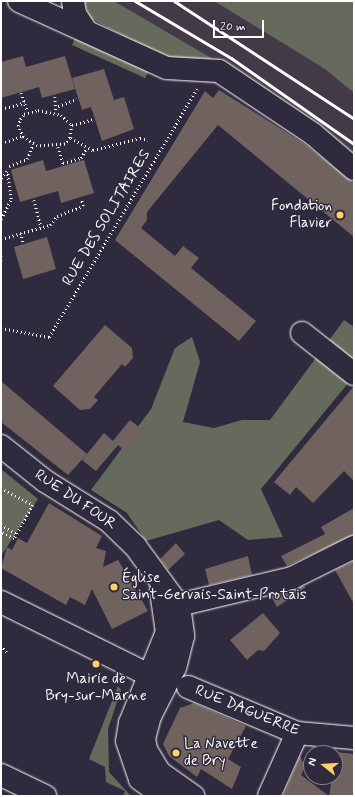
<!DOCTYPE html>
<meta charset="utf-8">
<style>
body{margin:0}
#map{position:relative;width:355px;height:797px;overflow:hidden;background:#2f2a3d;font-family:Mynerve,sans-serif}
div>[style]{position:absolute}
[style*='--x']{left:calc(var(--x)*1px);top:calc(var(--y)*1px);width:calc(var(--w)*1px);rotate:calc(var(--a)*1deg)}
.built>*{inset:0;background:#423b47}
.green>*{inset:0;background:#666a5c}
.building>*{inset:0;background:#70635f}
.path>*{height:2.5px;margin-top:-1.25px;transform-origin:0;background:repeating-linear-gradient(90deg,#fff 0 1px,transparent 0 4px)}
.roads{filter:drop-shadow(0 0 1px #fff) drop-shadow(0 0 1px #fff)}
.minor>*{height:22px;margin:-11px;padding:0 11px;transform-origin:11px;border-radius:11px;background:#2f2a3d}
.major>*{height:22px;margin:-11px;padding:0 11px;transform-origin:11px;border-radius:11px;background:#2f2a3d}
.rail>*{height:3px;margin:-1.5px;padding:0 1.5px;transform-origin:1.5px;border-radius:1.5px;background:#fff}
.dots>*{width:11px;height:11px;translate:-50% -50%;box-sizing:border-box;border:2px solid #2f2a3d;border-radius:50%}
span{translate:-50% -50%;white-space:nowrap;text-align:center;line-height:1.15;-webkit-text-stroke:3px #2f2a3d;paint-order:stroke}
.poi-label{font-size:15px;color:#fff}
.right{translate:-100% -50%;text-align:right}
.left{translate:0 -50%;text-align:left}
.street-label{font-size:15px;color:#fff}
.frame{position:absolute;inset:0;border:2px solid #fff;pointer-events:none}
.north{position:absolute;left:303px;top:745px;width:40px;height:40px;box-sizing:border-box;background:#2f2a3d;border:1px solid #827f8b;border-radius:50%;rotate:287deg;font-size:11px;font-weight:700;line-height:16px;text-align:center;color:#fff}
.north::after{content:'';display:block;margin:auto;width:14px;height:18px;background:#ffd166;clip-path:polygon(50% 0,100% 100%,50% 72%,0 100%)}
.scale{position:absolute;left:213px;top:20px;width:51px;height:18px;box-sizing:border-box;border:2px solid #fff;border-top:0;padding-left:5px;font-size:12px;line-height:14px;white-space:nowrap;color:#fff;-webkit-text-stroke:3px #2f2a3d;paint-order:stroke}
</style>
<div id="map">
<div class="built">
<i style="clip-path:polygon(114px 1px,214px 1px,325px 69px,354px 93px,354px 158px,322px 131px,213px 59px)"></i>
</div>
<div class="green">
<i style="clip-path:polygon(84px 1px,114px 1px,213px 59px,174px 58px,150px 50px,90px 18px)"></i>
<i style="clip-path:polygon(214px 1px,354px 1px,354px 93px,325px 69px)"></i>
<i style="clip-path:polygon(80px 28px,154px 62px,145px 78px,72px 45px)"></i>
<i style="clip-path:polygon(344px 320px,354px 327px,354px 376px,261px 489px,283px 537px,248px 540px,219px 520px,146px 541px,127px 513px,91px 490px,151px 409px,175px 348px,192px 337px,200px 362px,183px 422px,214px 428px,242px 420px,270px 420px)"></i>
<i style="clip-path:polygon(1px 469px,38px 499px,1px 556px)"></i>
<i style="clip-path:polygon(118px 686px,121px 690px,108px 729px,109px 772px,131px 796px,123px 796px,125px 791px,106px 782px,105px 767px,89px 759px)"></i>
</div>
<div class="building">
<i style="clip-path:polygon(23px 56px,26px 67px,65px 56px,75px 89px,42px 98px,39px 87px,1px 98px,1px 62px)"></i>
<i style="clip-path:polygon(104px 69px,114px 100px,124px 97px,134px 129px,102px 141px,91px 107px,82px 110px,72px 78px)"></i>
<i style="clip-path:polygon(219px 90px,305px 144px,354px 183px,354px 237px,218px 125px,147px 212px,147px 220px,141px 228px,175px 256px,183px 246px,199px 258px,191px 268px,256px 321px,239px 341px,115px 240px,205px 91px,213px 98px)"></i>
<i style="clip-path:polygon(43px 160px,46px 171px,84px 160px,94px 193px,61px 203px,58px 191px,20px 202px,11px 170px)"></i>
<i style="clip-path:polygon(47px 237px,56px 269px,23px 279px,14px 247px)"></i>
<i style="clip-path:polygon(105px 325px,132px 348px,133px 358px,125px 367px,122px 364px,94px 397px,98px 400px,90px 409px,80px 410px,53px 386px)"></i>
<i style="clip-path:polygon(1px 381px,87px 454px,68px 475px,1px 422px)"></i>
<i style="clip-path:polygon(354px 386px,354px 481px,344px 471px,313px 503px,296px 487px,290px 495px,274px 482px)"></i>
<i style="clip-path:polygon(130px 420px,145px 432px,127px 453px,118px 445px,96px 471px,82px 460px,104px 433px,113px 441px)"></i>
<i style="clip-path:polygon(49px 503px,102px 536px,96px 548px,106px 551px,103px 567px,118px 560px,148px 611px,112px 629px,92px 589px,85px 605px,70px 597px,66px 605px,1px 568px,7px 547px,12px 550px,18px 538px,27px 543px)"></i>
<i style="clip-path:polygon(354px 508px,354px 535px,287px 566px,281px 556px,325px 534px,321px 527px)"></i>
<i style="clip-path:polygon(176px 543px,185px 554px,168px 570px,160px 559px)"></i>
<i style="clip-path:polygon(248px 556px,252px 575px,209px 585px,205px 569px)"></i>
<i style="clip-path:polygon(354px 561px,354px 604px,335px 570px)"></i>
<i style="clip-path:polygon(306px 587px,277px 607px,271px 596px,304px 586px)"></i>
<i style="clip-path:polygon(263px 613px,280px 633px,264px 651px,258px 650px,247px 660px,230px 640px)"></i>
<i style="clip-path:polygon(194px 703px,246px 726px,228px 759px,241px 767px,232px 789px,201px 769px,197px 777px,169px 756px,163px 744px,180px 708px)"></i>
<i style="clip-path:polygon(335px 752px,354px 754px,354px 796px,329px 796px,332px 777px,335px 777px)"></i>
<i style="clip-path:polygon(300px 756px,305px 767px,301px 775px,329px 796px,283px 796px)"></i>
</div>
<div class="path">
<i style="--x:21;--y:93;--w:20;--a:70"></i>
<i style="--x:55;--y:97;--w:16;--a:86"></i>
<i style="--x:58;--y:106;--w:20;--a:-20"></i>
<i style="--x:5;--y:108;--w:20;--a:-15"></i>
<i style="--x:38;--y:110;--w:24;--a:12"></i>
<i style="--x:61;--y:115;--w:15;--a:42"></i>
<i style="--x:72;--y:125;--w:13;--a:99"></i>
<i style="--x:70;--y:138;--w:8;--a:130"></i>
<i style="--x:65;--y:144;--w:28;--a:176"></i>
<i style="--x:37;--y:146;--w:17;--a:-147"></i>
<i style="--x:23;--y:137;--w:12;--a:-114"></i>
<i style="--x:18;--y:126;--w:7;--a:-74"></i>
<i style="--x:20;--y:119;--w:6;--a:-51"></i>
<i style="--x:24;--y:114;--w:15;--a:-16"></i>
<i style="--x:72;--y:125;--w:23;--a:-15"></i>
<i style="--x:71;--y:138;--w:25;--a:29"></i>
<i style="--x:93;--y:150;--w:49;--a:-14.3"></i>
<i style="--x:140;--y:138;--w:8;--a:14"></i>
<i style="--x:5;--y:142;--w:18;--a:-19"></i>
<i style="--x:58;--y:147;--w:19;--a:72"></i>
<i style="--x:63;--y:163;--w:19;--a:-16"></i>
<i style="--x:81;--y:158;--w:10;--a:-61"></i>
<i style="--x:9;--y:166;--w:19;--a:-21"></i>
<i style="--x:27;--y:159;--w:16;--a:-68"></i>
<i style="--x:1;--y:178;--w:9;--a:-49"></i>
<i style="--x:34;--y:200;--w:28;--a:75"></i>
<i style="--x:1;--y:219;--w:22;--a:-63"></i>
<i style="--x:11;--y:199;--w:28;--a:-98"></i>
<i style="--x:21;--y:233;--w:9;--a:77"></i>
<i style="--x:1;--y:239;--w:51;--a:-15.9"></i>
<i style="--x:50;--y:225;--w:11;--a:-52"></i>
<i style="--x:57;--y:216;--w:28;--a:-21"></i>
<i style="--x:83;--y:206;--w:7;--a:-106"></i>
<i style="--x:1;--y:252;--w:9;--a:90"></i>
<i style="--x:1;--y:328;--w:49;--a:10.6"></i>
<i style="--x:49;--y:337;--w:289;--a:-59.2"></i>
<i style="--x:1;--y:488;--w:36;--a:28"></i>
<i style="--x:33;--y:505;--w:39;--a:119"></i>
<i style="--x:14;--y:539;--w:15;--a:-152"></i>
<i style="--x:1;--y:525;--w:18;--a:29"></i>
<i style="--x:1;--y:645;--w:11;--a:52"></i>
</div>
<div class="roads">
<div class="minor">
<i style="--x:19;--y:1;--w:162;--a:24.4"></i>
<i style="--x:167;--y:68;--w:52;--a:3.3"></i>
<i style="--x:219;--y:71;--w:113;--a:33.8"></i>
<i style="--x:313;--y:134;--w:54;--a:40.5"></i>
<i style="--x:73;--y:1;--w:13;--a:81"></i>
<i style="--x:75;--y:14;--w:20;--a:57"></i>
<i style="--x:302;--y:333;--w:66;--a:38.3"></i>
<i style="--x:1;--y:602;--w:165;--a:26.3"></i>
<i style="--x:166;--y:608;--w:130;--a:-13.4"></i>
<i style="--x:292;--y:578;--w:69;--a:-26.6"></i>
<i style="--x:188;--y:687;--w:118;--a:22.9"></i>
<i style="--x:297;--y:733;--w:57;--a:5"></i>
<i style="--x:1;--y:775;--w:49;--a:25.5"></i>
<i style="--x:269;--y:796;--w:69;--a:-66"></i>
</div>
<div class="major">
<i style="--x:1;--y:446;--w:56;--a:38.5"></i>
<i style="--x:45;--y:481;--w:75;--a:32"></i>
<i style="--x:109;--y:521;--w:36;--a:44"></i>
<i style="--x:135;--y:546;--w:74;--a:53.7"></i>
<i style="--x:179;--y:606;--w:30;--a:82"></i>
<i style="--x:183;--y:636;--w:32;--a:104"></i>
<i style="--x:175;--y:667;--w:55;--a:117"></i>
<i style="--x:150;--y:716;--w:23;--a:105"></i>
<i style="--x:144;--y:738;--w:12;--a:81"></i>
<i style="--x:146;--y:750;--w:26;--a:59"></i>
<i style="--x:159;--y:772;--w:42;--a:35.2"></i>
<i style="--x:161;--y:591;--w:41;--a:81.7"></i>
<i style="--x:167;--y:632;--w:98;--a:112.1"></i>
<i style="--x:130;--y:723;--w:18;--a:99"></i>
<i style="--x:127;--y:741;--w:40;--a:71.1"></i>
<i style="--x:140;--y:779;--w:29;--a:36"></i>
</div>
</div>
<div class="rail">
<i style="--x:135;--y:1;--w:112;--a:30.7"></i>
<i style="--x:231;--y:58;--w:150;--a:35"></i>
<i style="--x:174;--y:1;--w:215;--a:33.2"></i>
</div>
<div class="dots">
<i style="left:340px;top:215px;background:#ffd166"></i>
<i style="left:114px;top:587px;background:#ffd166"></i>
<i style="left:96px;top:664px;background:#ffd166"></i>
<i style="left:176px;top:753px;background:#ffd166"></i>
</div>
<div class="poi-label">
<span class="right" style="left:332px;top:215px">Fondation<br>Flavier</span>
<span class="left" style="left:122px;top:587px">Église<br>Saint-Gervais-Saint-Protais</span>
<span style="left:96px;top:688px">Mairie de<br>Bry-sur-Marne</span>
<span class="left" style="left:184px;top:753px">La Navette<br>de Bry</span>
</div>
<div class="street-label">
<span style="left:107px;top:218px;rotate:-59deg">RUE DES SOLITAIRES</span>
<span style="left:75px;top:500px;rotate:34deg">RUE DU FOUR</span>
<span style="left:247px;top:711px;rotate:22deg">RUE DAGUERRE</span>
</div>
<div class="frame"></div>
<div class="north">N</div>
<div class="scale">20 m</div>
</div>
